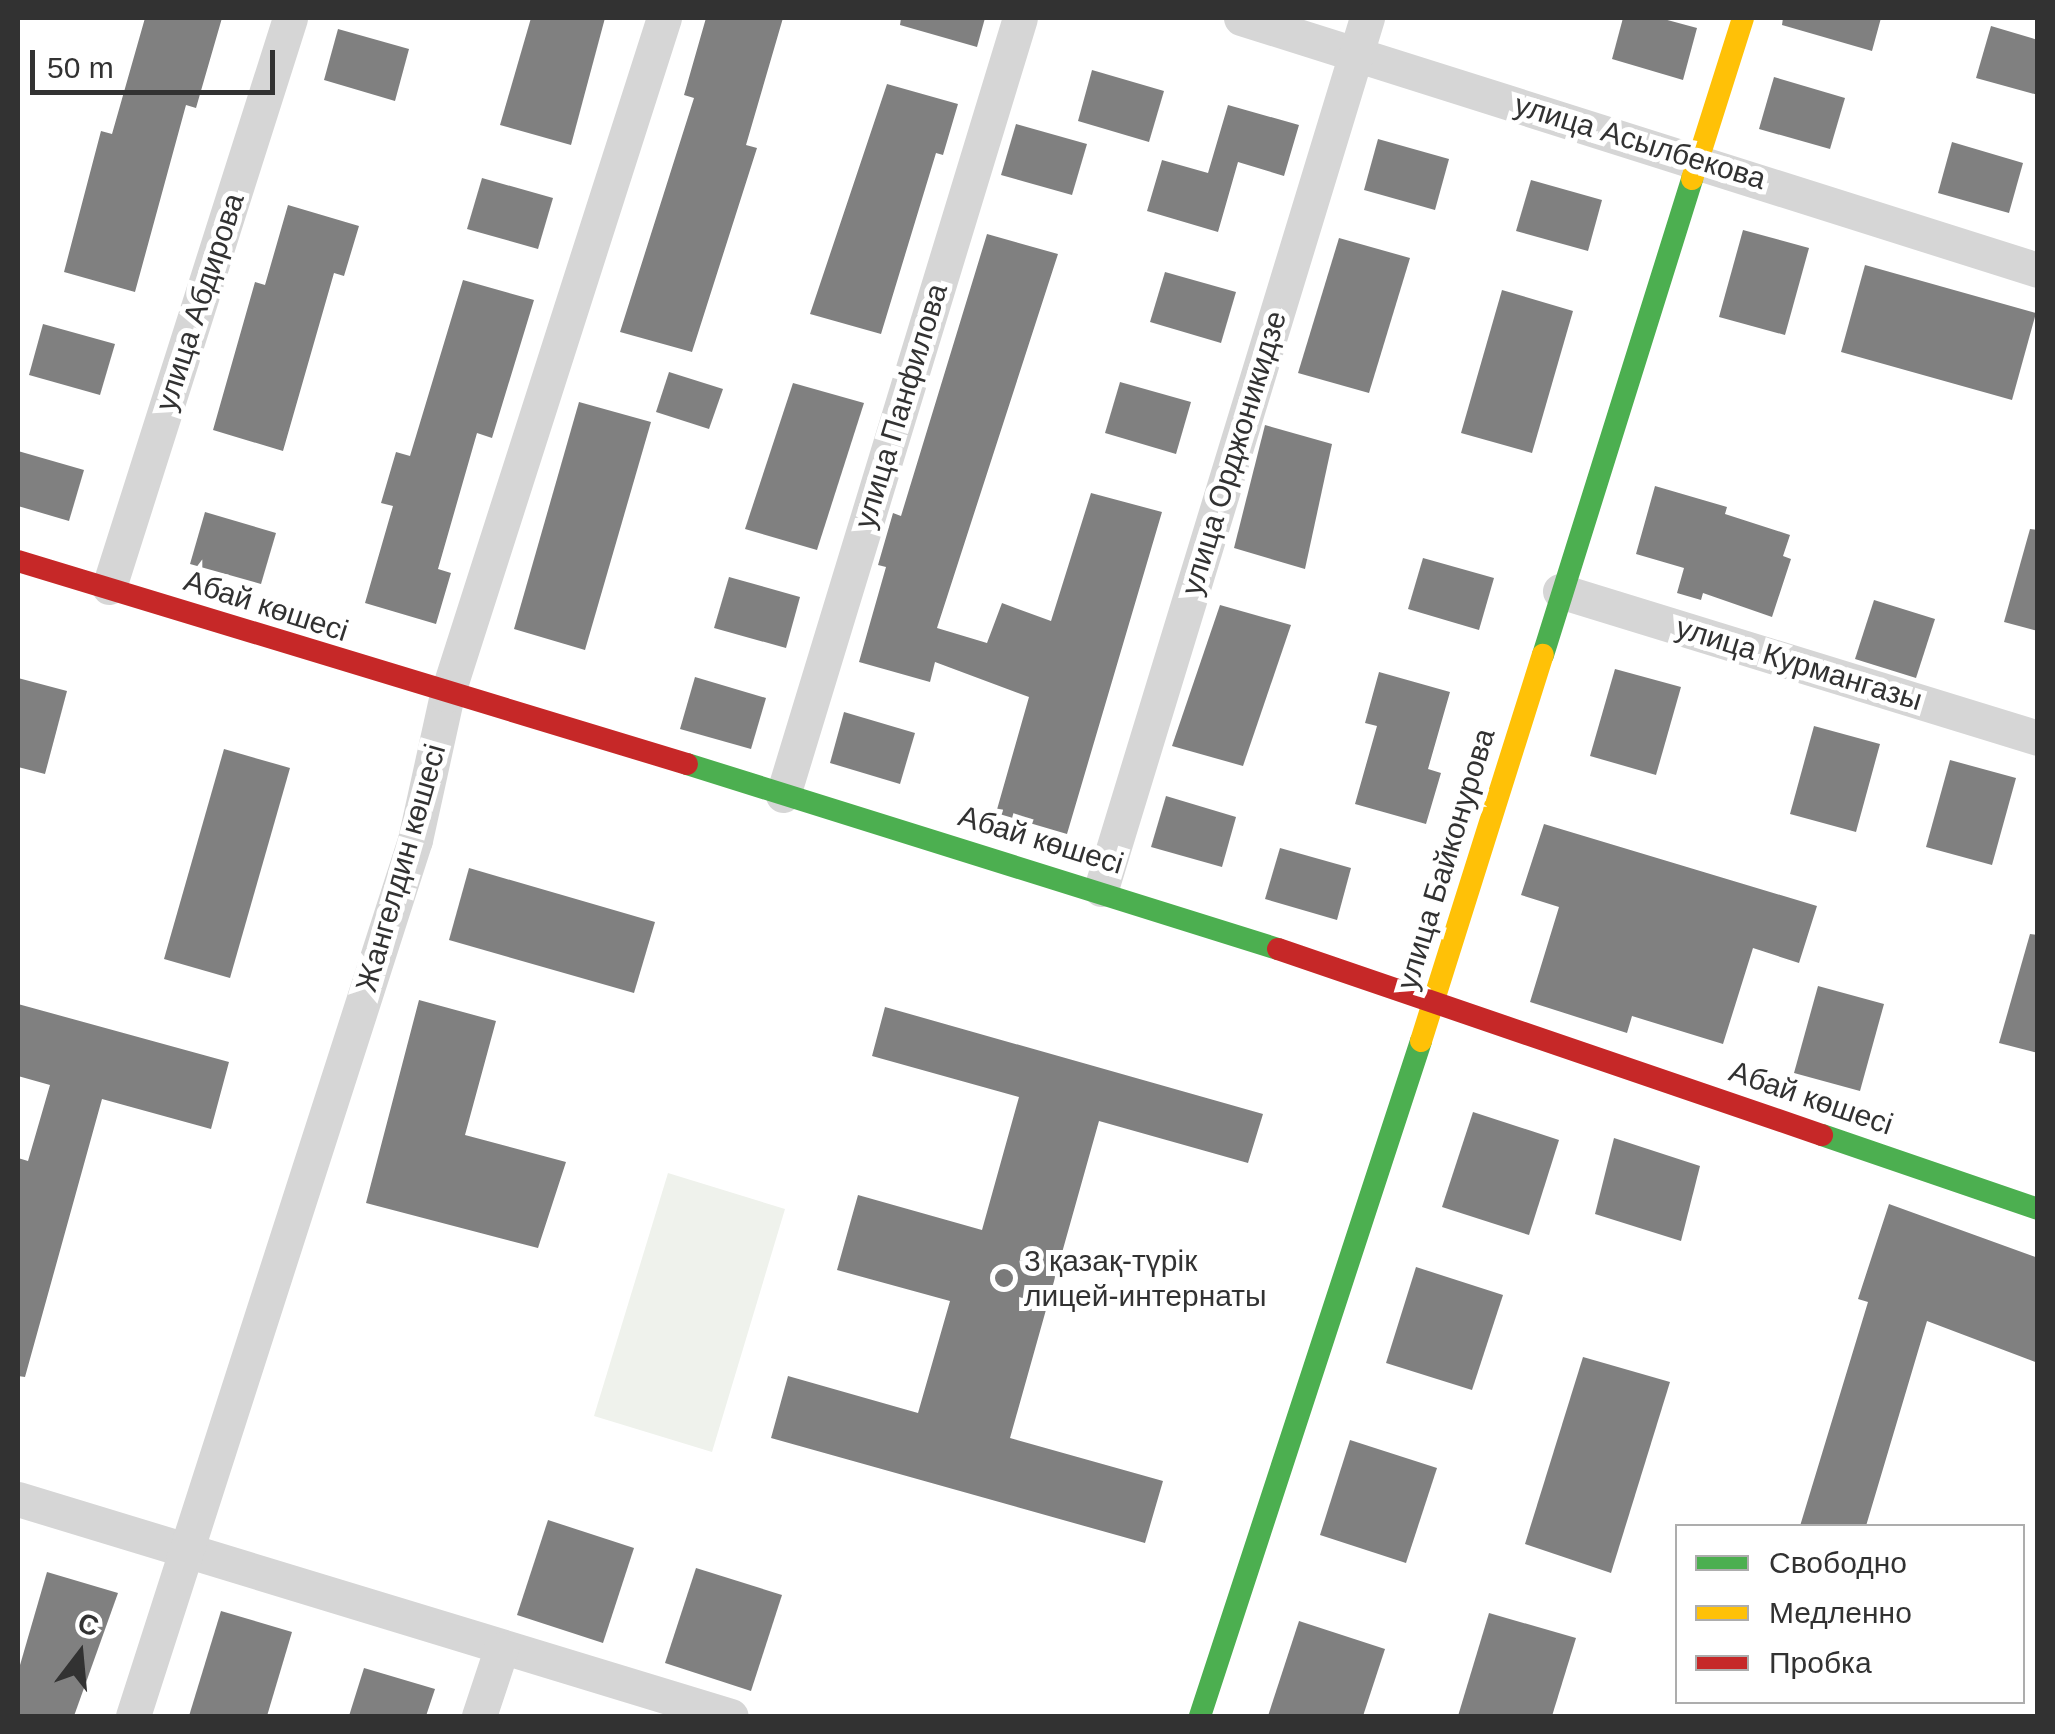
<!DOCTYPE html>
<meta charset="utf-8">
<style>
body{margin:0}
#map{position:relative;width:2055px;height:1734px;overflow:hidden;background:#fff;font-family:Arial,sans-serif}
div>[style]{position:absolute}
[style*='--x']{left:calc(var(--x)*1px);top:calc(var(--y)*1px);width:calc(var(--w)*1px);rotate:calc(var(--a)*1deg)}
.green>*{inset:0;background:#eff2ec}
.building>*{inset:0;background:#808080}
.street>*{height:35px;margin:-17.5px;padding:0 17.5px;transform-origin:17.5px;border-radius:17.5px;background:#d6d6d6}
.fast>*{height:22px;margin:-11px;padding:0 11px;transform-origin:11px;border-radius:11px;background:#4caf50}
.slow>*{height:22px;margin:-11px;padding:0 11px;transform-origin:11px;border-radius:11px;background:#ffc107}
.jam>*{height:22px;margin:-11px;padding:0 11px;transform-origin:11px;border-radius:11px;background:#c62828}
.dots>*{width:28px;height:28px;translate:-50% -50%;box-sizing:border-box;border:5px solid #fff;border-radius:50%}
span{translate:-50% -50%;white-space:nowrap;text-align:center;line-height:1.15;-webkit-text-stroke:10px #fff;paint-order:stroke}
.street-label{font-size:30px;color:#323232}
.poi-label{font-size:30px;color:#323232}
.left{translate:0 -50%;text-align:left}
.frame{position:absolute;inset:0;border:20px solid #323232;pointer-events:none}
.legend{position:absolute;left:1675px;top:1524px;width:350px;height:180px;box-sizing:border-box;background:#fff;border:2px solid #adadad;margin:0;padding:12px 18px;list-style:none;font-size:30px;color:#323232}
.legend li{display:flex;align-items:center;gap:20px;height:50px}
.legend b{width:50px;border:2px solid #adadad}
.north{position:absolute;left:30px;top:1604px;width:100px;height:100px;-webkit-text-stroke:8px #fff;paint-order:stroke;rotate:16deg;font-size:28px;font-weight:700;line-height:40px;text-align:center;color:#323232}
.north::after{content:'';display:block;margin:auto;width:35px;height:45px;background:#323232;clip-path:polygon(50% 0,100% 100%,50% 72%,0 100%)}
.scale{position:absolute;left:30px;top:50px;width:245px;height:45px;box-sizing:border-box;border:5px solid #323232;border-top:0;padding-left:12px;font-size:30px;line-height:35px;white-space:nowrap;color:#323232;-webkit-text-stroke:8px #fff;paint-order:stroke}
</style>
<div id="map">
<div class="green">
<i style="clip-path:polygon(668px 1173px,785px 1209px,712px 1452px,594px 1416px)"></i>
</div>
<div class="building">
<i style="clip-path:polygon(145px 18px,222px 18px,196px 108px,186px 105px,135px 292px,64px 272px,101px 131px,112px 134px)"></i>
<i style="clip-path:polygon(531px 18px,605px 18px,571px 145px,500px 125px)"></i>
<i style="clip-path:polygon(706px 18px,783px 18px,746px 145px,757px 148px,692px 352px,620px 332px,694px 98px,684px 95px)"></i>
<i style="clip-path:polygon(901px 18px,985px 18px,977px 47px,900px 25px)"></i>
<i style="clip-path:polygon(1623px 18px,1660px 18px,1697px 28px,1683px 80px,1612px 59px)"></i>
<i style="clip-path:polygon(1783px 18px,1881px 18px,1872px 51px,1782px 25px)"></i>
<i style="clip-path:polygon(1991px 26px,2038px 40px,2038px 95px,1976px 78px)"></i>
<i style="clip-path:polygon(338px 29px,409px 49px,395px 101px,324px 80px)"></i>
<i style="clip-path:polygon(1092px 70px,1164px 91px,1149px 142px,1078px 121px)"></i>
<i style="clip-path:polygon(1774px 77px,1845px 98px,1830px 149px,1759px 129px)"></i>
<i style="clip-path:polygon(887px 84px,958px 104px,943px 155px,936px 153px,881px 334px,810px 314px)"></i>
<i style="clip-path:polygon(1228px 105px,1299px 125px,1284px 176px,1238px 162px,1218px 232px,1147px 211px,1162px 160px,1208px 173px)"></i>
<i style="clip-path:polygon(1016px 124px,1087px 144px,1072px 195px,1001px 175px)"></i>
<i style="clip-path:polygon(1378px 139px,1449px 159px,1435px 210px,1364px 190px)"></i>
<i style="clip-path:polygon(1952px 142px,2023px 163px,2009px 213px,1938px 193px)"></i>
<i style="clip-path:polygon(482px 178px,553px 198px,538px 249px,467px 229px)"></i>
<i style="clip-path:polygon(1531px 180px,1602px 200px,1588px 251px,1516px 231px)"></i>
<i style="clip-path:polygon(288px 205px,359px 226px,344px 276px,334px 273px,283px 451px,213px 430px,255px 282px,265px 285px)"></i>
<i style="clip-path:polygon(1743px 230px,1809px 248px,1785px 335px,1719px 317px)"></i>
<i style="clip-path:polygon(987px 234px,1058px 254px,937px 628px,987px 643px,1002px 603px,1051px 621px,1091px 493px,1162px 512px,1067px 834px,996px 813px,1029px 697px,935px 662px,930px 682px,859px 662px,886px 567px,878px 565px,893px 513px,901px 516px)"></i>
<i style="clip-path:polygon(1339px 238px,1410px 258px,1369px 393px,1298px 373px)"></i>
<i style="clip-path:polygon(1865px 265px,2036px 313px,2012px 400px,1841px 352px)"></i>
<i style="clip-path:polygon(1165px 272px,1236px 292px,1221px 343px,1150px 322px)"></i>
<i style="clip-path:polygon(463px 280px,534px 300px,492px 438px,477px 433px,438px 569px,451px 573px,436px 624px,365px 603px,393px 506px,381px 503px,396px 452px,410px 456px)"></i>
<i style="clip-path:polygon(1502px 290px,1573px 311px,1532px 453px,1461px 433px)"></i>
<i style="clip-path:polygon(43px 324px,115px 344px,100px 395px,29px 375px)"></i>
<i style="clip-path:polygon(669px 372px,723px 389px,709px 429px,656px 412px)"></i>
<i style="clip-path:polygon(1120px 382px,1191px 402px,1176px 454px,1105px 433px)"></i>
<i style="clip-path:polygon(793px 383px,864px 403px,817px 550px,745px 529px)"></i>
<i style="clip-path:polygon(579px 402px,651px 422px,585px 650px,514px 629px)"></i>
<i style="clip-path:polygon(1265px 425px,1332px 444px,1305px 569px,1234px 548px)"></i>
<i style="clip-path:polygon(18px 451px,84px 470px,69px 521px,18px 506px)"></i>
<i style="clip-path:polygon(1655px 486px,1727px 507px,1725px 514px,1790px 535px,1783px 556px,1791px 559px,1772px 617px,1703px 593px,1701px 600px,1677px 593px,1684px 568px,1636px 554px)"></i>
<i style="clip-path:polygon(205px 512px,276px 533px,261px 584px,190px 564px)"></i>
<i style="clip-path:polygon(2030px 529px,2038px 530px,2038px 631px,2004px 622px)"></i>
<i style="clip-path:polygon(1423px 558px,1494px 578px,1479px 630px,1408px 609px)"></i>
<i style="clip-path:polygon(729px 577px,800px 597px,786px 648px,714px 628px)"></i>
<i style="clip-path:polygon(1874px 600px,1935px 619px,1916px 678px,1855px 659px)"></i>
<i style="clip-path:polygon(1220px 605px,1291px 625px,1243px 766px,1172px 746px)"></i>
<i style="clip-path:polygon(1615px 669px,1681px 687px,1656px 775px,1590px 756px)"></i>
<i style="clip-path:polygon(1379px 672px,1450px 692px,1428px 769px,1441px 773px,1426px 824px,1355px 804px,1377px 726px,1365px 723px)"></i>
<i style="clip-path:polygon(695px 677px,766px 698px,751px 749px,680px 729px)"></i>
<i style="clip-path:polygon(18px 678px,67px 691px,45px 774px,18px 767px)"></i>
<i style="clip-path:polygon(844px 712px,915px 733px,900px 784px,830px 763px)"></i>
<i style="clip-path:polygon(1814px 726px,1880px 744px,1856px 832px,1790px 814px)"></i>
<i style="clip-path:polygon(224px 749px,290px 768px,230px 978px,164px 959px)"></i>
<i style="clip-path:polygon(1950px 760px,2016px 778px,1992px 865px,1926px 847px)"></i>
<i style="clip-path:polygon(1166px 796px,1236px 817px,1222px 867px,1151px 847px)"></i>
<i style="clip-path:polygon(1544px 824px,1817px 906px,1799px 963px,1753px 948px,1723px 1044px,1632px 1016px,1627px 1033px,1530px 1002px,1559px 907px,1521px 895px)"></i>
<i style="clip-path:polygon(1280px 848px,1351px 868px,1337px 920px,1265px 899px)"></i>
<i style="clip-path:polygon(469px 868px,655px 922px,634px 993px,449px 940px)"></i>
<i style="clip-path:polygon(2030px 934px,2038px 935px,2038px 1053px,1999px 1043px)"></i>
<i style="clip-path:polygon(1818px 986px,1884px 1004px,1860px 1091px,1794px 1073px)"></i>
<i style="clip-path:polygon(419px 1000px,496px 1021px,465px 1135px,566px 1162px,538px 1248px,366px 1203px)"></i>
<i style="clip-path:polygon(18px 1004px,229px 1062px,211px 1129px,102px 1099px,25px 1377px,18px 1376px,18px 1158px,28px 1161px,50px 1085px,18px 1076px)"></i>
<i style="clip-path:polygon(885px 1007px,1263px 1114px,1248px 1163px,1099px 1121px,1010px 1438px,1163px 1481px,1145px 1543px,771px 1438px,788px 1376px,918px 1413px,950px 1301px,837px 1270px,858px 1195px,982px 1230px,1019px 1097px,872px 1056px)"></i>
<i style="clip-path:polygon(1473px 1112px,1559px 1140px,1529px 1235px,1442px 1207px)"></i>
<i style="clip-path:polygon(1614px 1138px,1700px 1166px,1681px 1241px,1595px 1214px)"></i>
<i style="clip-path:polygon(1889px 1204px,2038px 1258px,2038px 1363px,1927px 1321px,1866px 1526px,1800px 1526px,1868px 1302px,1858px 1299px)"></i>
<i style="clip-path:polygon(1416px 1267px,1503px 1295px,1472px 1390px,1386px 1363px)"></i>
<i style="clip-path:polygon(1583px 1357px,1670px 1382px,1611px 1573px,1525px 1544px)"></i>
<i style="clip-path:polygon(1350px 1440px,1437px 1468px,1406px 1563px,1320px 1535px)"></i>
<i style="clip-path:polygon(548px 1520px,634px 1548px,603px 1643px,517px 1615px)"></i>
<i style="clip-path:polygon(696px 1568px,782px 1595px,751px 1691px,665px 1663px)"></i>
<i style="clip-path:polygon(47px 1572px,118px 1593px,74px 1716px,18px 1716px,18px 1672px)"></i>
<i style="clip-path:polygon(221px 1611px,292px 1632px,267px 1716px,189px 1716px)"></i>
<i style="clip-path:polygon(1489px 1613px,1576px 1638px,1552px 1716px,1458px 1716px)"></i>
<i style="clip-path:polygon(1299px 1621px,1385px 1649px,1363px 1716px,1268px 1716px)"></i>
<i style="clip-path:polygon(364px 1668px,435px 1689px,426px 1716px,349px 1716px)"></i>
</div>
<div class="street">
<i style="--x:1241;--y:18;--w:836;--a:17.55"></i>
<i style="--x:109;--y:587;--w:597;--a:-72.35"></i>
<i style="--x:1560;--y:591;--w:500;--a:17.09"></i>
<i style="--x:783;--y:795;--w:812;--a:-73.04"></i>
<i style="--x:1101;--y:889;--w:911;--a:-73.02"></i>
<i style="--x:18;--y:1499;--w:745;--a:16.93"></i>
<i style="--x:133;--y:1716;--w:920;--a:-72.16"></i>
<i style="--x:415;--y:840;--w:148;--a:-77.6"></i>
<i style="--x:447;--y:695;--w:711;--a:-72.23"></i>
<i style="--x:479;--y:1716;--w:70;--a:-71.6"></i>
</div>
<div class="fast">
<i style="--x:1543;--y:655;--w:499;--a:-72.6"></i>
<i style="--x:687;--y:764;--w:619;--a:17.38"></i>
<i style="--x:1822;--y:1135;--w:228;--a:18.9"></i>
<i style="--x:1200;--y:1716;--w:710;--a:-71.87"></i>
</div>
<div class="slow">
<i style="--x:1692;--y:179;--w:169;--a:-72.4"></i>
<i style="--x:1421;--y:1041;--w:405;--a:-72.5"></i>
</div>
<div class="jam">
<i style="--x:18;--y:561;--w:699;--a:16.88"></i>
<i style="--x:1278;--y:949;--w:575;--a:18.88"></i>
</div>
<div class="dots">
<i style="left:1004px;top:1278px;background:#7a7a7a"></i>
</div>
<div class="street-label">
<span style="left:1640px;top:142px;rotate:17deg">улица Асылбекова</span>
<span style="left:200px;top:302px;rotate:-72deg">улица Абдирова</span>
<span style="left:901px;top:406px;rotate:-73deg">улица Панфилова</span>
<span style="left:1234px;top:453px;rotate:-73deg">улица Орджоникидзе</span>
<span style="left:266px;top:606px;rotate:18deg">Абай көшесі</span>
<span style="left:1799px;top:664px;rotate:17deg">улица Курмангазы</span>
<span style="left:1041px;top:840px;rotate:17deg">Абай көшесі</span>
<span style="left:1446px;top:859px;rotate:-73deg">улица Байконурова</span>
<span style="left:401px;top:868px;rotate:-74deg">Жангелдин көшесі</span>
<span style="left:1811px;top:1098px;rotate:19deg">Абай көшесі</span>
</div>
<div class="poi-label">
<span class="left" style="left:1024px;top:1278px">3 қазақ-түрік<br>лицей-интернаты</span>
</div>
<div class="frame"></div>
<ul class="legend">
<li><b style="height:12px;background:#4caf50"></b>Свободно</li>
<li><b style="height:12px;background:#ffc107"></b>Медленно</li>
<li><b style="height:12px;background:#c62828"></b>Пробка</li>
</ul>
<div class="north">С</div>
<div class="scale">50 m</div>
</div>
